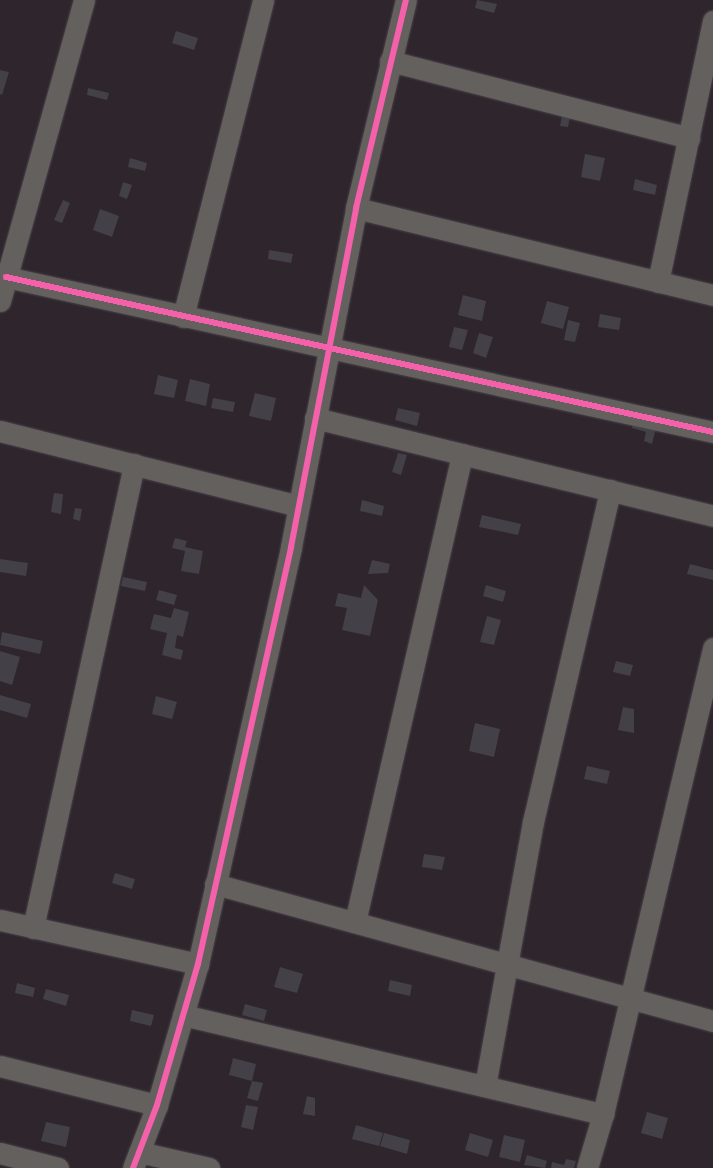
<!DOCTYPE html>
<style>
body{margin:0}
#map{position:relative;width:713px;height:1168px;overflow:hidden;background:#2e252d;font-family:Lato,sans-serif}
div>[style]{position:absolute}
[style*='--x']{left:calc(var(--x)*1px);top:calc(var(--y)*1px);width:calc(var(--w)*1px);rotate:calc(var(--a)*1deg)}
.building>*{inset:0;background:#434048}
.roads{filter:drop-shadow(0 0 1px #4a4249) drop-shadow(0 0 1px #4a4249)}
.street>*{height:21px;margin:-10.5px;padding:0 10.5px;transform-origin:10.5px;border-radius:10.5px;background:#64605e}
.cycleway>*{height:6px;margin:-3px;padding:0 3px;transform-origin:3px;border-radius:3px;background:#f560ab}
span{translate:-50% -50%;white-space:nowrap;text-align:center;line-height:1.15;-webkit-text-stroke:4px #150e14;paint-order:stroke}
</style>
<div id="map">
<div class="building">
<i style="clip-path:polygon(477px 0,497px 4px,494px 13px,475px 8px)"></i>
<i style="clip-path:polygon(176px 31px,198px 38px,194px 50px,172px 43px)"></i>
<i style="clip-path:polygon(0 70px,9px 72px,2px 95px,0 94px)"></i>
<i style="clip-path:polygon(88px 88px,109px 93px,107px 100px,87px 95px)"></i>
<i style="clip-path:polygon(562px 116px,570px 117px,568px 127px,560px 126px)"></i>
<i style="clip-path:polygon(585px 154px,605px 158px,600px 181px,581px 177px)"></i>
<i style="clip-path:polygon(130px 158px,147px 163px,145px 171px,128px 167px)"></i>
<i style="clip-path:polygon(635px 179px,657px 185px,655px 195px,633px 190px)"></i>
<i style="clip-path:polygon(123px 182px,132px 185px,127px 199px,119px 196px)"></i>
<i style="clip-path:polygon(63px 200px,70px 203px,62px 223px,54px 220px)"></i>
<i style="clip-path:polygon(100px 209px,119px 216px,112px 237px,93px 230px)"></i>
<i style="clip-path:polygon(269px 250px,293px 254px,291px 263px,268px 259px)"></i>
<i style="clip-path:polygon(463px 295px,486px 301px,482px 321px,458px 315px)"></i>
<i style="clip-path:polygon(547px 301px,569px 307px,563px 329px,541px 323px)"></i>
<i style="clip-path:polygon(600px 314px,621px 318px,619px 330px,598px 327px)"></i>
<i style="clip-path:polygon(568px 320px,580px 323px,575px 342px,564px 340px)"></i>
<i style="clip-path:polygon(454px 327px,468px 330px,462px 350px,449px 347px)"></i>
<i style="clip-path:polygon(479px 333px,493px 337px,486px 358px,473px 353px)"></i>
<i style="clip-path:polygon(158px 375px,178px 380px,174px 398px,154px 394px)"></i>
<i style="clip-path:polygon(190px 379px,210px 384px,206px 406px,185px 401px)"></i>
<i style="clip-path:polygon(255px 393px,276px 398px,271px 421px,249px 416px)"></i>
<i style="clip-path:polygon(213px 398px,235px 402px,233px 412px,211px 408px)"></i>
<i style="clip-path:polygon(398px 408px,420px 413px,417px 426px,395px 420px)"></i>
<i style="clip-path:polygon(635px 418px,657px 424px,652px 444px,644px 441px,646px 432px,632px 428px)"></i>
<i style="clip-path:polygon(398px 453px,407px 455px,401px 475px,392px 472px)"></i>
<i style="clip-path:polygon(54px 493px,63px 494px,61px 514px,51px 512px)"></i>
<i style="clip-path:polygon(362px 500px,384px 506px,382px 516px,360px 511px)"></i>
<i style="clip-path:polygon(75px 508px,82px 509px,80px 521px,73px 519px)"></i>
<i style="clip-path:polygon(482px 515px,521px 524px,518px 535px,479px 527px)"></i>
<i style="clip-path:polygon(175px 538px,187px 541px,185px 547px,203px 551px,199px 574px,181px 571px,185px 551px,172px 548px)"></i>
<i style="clip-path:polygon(0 559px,28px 563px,26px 576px,0 572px)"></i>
<i style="clip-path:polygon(372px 560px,390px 564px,388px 573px,368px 574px)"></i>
<i style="clip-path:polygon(690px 564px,713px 570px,713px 580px,687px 574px)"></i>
<i style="clip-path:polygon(123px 577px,147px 582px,145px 591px,121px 586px)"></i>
<i style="clip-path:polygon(364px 585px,378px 600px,370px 636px,342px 630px,347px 608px,335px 606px,338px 593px,361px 598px)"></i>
<i style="clip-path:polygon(486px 585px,506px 591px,503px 602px,483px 596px)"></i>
<i style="clip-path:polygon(159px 590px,177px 595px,174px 605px,156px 600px)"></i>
<i style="clip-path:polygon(174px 608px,189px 612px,183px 637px,177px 635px,175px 648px,183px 650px,181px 660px,162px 655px,167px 633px,150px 629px,154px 614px,171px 618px)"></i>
<i style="clip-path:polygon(487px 616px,501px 620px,494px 645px,480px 642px)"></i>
<i style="clip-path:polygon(2px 632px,43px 641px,40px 654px,0 645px)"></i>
<i style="clip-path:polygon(0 651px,20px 657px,12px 685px,0 681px)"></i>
<i style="clip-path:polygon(616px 661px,633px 665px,630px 676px,613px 672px)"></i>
<i style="clip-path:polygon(0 695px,31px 704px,27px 718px,0 710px)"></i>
<i style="clip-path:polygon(156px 696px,177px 702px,172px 719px,152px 714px)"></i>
<i style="clip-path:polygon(623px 707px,634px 709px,634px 733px,618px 730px)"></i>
<i style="clip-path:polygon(475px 723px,500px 729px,494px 757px,469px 751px)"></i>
<i style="clip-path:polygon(587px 766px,610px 771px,607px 784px,584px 779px)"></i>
<i style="clip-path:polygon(424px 854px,445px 857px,442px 870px,422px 867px)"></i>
<i style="clip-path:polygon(115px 873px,135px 879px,132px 889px,112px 883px)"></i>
<i style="clip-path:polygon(280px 967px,303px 974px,297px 993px,274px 987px)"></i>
<i style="clip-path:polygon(390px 980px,412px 985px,410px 996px,388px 991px)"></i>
<i style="clip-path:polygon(17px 983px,35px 988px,33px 997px,15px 993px)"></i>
<i style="clip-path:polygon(46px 989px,69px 995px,66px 1006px,43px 999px)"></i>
<i style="clip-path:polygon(245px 1004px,267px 1010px,264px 1021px,242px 1015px)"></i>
<i style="clip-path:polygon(132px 1010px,154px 1015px,151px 1026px,130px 1021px)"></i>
<i style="clip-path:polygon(233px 1058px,256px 1064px,252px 1081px,229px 1075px)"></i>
<i style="clip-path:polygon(252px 1081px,263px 1083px,258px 1101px,247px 1098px)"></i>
<i style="clip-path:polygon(307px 1096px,315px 1098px,315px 1116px,303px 1114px)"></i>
<i style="clip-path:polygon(246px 1105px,258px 1107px,253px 1130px,241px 1127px)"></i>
<i style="clip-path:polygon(647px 1112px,668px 1118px,662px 1139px,641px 1133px)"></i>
<i style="clip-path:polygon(46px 1122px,70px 1127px,66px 1147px,41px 1141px)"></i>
<i style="clip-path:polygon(356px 1125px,383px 1133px,379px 1146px,352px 1139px)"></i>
<i style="clip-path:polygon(384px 1133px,410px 1140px,407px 1154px,380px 1146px)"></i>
<i style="clip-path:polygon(470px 1133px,493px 1140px,488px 1157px,465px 1150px)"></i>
<i style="clip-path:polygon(504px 1135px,525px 1140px,520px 1162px,499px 1157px)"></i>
<i style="clip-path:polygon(527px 1155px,547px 1161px,545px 1168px,524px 1165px)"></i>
<i style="clip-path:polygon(566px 1159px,576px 1161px,574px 1168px,551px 1168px,552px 1162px,564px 1165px)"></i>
</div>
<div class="roads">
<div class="street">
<i style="--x:390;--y:61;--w:309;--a:14.4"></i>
<i style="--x:356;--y:208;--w:367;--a:13.7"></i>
<i style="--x:6;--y:277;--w:724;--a:12.37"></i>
<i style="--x:658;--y:282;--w:267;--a:-78.1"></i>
<i style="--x:0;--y:301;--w:313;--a:-74.4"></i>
<i style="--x:183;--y:317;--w:327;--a:-75.8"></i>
<i style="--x:315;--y:418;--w:410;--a:13.8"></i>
<i style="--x:0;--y:431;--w:307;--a:14.1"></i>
<i style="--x:215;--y:884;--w:517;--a:15.38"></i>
<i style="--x:0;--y:920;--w:203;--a:12.5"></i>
<i style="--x:355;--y:922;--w:480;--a:-77.1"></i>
<i style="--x:33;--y:928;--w:475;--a:-77.7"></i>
<i style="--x:183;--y:1015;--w:432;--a:13.3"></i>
<i style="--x:603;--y:1114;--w:56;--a:106.5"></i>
<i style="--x:0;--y:1066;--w:162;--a:14"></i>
<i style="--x:485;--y:1086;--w:268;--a:-79.7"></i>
<i style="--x:533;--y:822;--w:341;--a:-76.9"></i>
<i style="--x:603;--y:1114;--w:479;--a:-76.7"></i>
<i style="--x:139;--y:1152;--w:72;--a:12.9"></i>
<i style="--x:0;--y:1153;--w:60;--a:14.5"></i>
<i style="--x:133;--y:1168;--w:67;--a:-69.1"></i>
<i style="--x:157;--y:1105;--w:147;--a:-73.8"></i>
<i style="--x:198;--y:964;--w:427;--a:-77.4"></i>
<i style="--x:291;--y:547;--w:345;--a:-79.1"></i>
<i style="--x:356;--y:208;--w:214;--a:-76.5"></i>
</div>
</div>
<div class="cycleway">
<i style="--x:6;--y:277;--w:724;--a:12.37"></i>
<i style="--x:133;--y:1168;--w:67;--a:-69.1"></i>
<i style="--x:157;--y:1105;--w:147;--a:-73.8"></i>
<i style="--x:198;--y:964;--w:427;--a:-77.4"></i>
<i style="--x:291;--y:547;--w:345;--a:-79.1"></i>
<i style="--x:356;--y:208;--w:214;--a:-76.5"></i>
</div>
</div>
